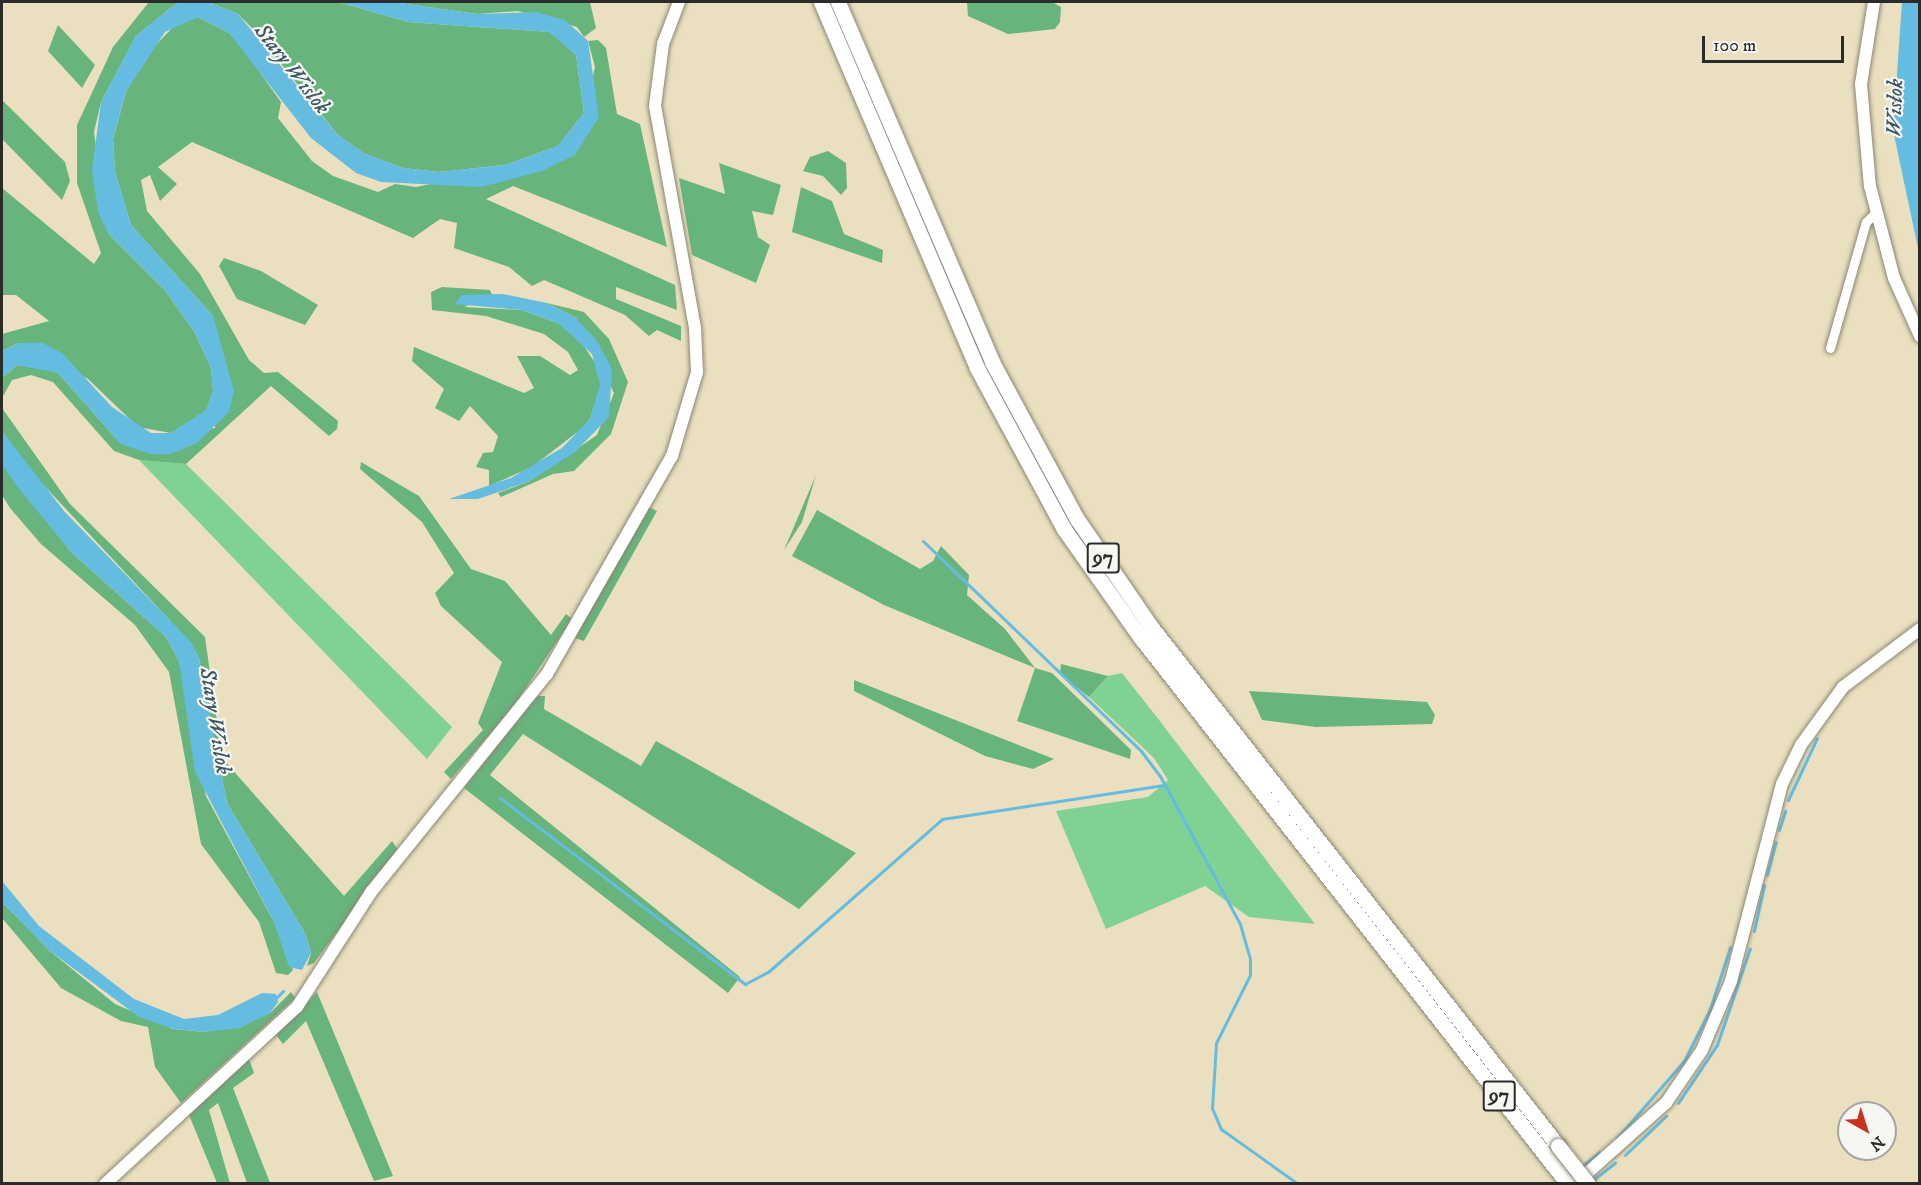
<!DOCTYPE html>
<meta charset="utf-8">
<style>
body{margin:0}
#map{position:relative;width:1921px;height:1185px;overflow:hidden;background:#eae0bf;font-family:"IM FELL DW Pica",serif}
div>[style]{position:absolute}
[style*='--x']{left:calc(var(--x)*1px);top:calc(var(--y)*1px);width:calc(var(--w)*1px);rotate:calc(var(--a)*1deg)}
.green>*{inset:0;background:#80d293}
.forest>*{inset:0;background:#68b47d}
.water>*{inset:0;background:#64bce1}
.stream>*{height:3px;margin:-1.5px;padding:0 1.5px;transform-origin:1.5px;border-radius:1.5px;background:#64bce1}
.roads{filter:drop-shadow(0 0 2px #8a8675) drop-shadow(0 0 2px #8a8675)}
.minor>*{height:9px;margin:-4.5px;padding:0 4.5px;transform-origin:4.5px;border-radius:4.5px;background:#fff}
.tertiary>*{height:12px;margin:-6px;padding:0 6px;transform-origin:6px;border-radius:6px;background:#fff}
.primary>*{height:15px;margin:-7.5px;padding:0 7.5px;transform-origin:7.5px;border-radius:7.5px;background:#fff}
.bridges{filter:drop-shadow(0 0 2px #8a8675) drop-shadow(0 0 2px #8a8675)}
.primary-bridge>*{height:15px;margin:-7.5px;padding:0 7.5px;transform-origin:7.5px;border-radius:7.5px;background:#fff}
span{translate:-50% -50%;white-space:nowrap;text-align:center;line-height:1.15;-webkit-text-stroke:4.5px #f6f6f2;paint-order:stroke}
.shield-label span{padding:2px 4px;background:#f6f6f2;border:2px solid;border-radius:4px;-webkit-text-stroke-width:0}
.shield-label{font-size:20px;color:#2b2b2b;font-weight:700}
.water-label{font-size:22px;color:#3c5662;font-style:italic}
.frame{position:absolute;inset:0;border:3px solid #2b2b2b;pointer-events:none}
.north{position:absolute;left:1837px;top:1101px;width:60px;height:60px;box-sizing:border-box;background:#f6f6f2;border:2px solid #a5a5a2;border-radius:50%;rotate:141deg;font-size:16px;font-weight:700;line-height:24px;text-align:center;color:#2b2b2b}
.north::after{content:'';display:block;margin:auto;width:21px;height:27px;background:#c8321e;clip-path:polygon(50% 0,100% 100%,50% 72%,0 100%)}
.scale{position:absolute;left:1702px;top:36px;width:142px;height:27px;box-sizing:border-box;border:3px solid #2b2b2b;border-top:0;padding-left:8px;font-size:18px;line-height:21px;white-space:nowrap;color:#2b2b2b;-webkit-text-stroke:4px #f6f6f2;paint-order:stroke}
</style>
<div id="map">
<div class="green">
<i style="clip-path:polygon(139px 460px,186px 464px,452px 727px,427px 759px)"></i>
<i style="clip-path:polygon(1122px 673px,1156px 716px,1315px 924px,1249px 917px,1205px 886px,1106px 929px,1056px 811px,1148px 797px,1168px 780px,1154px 758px,1089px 697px,1108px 676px)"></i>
</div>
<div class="forest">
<i style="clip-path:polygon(149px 2px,178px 2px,136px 36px,101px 102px,94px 132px,108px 233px,164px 289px,194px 331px,211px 368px,213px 391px,206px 411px,171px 433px,138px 427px,88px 379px,19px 343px,2px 351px,2px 334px,49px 321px,16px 295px,2px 295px,2px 188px,94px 264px,101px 253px,77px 183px,77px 125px,113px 47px)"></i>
<i style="clip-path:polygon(208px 2px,338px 2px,408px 22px,550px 32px,576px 55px,584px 113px,558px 146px,505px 165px,439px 172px,403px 168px,363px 153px,337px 134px,256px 32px,238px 14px)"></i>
<i style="clip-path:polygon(393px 2px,590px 2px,596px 28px,584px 37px,577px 27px,518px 11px,477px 14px)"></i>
<i style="clip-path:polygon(967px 2px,1052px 2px,1061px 7px,1060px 22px,1055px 29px,1008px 34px,968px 16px)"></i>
<i style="clip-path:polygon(198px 17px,229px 33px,246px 53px,281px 102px,278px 118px,312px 161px,333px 176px,378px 192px,395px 184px,416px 187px,575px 155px,595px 67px,588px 41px,598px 40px,606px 48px,617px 114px,640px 124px,667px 247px,513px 186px,486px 199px,675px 285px,677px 310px,616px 287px,616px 299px,681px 326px,681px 341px,657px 330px,649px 336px,625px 315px,544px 280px,532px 286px,509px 267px,454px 248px,457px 223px,440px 219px,413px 238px,192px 142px,158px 167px,177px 184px,160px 201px,150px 175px,141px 180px,147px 211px,200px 274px,249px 360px,264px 373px,278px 372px,338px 421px,337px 429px,329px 436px,271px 386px,186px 464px,139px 460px,114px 451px,53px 382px,31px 375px,12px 380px,2px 398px,2px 378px,17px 365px,36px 365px,58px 373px,121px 444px,215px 428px,213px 316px,131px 225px,115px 172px,113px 139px,126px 92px,149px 52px,178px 22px)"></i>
<i style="clip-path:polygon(58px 25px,95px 65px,82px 88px,48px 51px)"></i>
<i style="clip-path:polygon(2px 100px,65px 162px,70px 181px,62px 200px,2px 139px)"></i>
<i style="clip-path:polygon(828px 151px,846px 163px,847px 188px,841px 195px,823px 176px,803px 171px,810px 157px)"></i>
<i style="clip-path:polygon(719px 163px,781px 185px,773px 215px,752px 211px,758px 237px,770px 245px,756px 283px,692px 255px,679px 178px,725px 194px)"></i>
<i style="clip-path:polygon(801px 187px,832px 201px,844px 234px,883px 250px,882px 263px,792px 232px)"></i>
<i style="clip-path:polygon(224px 258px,261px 271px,318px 305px,305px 325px,237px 299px,219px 266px)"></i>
<i style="clip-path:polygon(442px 287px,490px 290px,492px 295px,464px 307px,521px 310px,558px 323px,580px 340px,599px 369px,601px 385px,590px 419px,580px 430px,532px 467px,489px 486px,489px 470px,476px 467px,483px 453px,493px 452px,498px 436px,470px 406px,459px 421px,435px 408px,444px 389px,412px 361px,414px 347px,524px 393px,534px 388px,517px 356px,540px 356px,570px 375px,578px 370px,568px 352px,544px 334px,486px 316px,432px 310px,431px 292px)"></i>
<i style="clip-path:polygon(547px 303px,584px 312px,609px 339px,628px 382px,611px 434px,574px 471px,553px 474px,501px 497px,498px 493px,530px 481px,597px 435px,614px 393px,576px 318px)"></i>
<i style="clip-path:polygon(2px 408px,70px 504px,205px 637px,222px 758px,344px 896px,392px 841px,398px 850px,314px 963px,307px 966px,311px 953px,306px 935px,227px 803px,199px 658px,191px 643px,22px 462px,2px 431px)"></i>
<i style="clip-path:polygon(361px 462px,419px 496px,471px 569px,505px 581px,551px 635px,566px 614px,572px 619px,513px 707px,451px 779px,444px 772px,483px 730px,478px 723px,502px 662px,441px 606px,435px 593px,454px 573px,422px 522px,360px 469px)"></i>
<i style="clip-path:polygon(2px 464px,71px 552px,166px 637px,179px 661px,206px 796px,274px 922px,293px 970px,288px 975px,276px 973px,259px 922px,201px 844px,169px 672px,135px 625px,41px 544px,10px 508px,2px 495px)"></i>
<i style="clip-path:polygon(816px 475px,802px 522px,784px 550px)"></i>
<i style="clip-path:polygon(649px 507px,657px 511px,584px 641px,575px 638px)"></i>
<i style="clip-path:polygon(817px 510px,920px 569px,933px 561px,941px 546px,969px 575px,967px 595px,1005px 629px,1035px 668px,1052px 673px,1131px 750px,1130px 759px,1017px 721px,1035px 668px,884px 605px,792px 556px)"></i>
<i style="clip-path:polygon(1061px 664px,1108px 676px,1089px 697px,1060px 674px)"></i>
<i style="clip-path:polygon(854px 680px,1054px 759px,1033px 769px,985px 756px,854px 691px)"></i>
<i style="clip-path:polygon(1249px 691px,1427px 702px,1435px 715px,1432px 724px,1316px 727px,1262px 720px)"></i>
<i style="clip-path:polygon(537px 696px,545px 696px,544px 709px,641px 766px,656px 741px,856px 853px,799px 909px,523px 734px,490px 775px,740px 977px,728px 993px,464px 788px)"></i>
<i style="clip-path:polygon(2px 902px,50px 951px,115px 1004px,173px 1029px,206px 1032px,270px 1013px,291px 992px,295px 998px,181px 1103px,155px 1067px,148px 1027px,121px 1021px,61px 988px,2px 918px)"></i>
<i style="clip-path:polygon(317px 992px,393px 1176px,374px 1181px,306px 1021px,283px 1044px,276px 1035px)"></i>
<i style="clip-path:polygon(249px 1059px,254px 1073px,233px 1088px,270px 1183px,247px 1183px,218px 1103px,209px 1110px,230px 1183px,217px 1183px,189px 1115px)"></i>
</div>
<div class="water">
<i style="clip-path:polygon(178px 2px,208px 2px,238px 14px,337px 134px,363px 153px,403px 168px,439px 172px,505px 165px,558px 146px,584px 113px,576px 55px,549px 32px,408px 22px,338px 2px,393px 2px,477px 14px,536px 12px,565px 20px,588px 41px,599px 117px,575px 155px,542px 171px,481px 187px,381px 182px,356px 173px,311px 138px,229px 33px,198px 17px,165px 32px,126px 92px,113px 138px,115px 172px,131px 225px,213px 316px,234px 391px,229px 412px,197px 443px,171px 454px,150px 454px,121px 444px,58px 373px,17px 365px,2px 378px,2px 351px,19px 343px,43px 343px,63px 354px,112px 407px,151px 433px,171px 433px,206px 410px,213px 391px,211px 368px,194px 331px,164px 289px,108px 233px,98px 212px,92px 170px,101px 102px,136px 36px)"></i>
<i style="clip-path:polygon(1902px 2px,1919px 2px,1919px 253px,1893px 130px)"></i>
<i style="clip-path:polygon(503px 294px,547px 303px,576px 318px,597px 341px,612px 369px,609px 417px,575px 452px,530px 481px,478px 499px,449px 499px,511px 478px,562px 448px,590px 419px,600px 385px,592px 354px,558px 323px,521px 310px,455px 304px,462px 295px)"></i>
<i style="clip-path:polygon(2px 431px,64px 511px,191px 642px,199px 658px,227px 803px,306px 935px,311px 953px,302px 970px,289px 967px,274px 922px,195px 772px,179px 661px,166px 637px,71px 552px,16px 485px,2px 464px)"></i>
<i style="clip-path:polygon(2px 881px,39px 926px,134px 999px,184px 1019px,218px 1015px,262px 993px,276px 994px,278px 1002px,270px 1013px,240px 1028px,206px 1032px,174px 1029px,139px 1017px,50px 951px,2px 902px)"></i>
</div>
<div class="stream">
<i style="--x:923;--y:541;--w:303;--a:43.9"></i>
<i style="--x:1141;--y:751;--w:31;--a:53"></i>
<i style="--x:1160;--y:776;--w:168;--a:61.6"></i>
<i style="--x:1240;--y:924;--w:36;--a:74"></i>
<i style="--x:1250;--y:959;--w:16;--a:90"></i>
<i style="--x:1250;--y:975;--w:76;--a:116.6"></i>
<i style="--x:1216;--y:1043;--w:65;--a:93.5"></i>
<i style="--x:1212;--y:1108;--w:23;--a:67"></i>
<i style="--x:1221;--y:1129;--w:95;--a:35.5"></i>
<i style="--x:500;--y:798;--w:308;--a:37.2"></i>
<i style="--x:745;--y:984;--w:26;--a:-28"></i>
<i style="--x:768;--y:972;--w:232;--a:-41.3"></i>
<i style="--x:942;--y:819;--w:226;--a:-8.7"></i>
<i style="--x:1788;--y:800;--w:68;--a:-64.9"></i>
<i style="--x:1779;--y:830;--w:20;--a:-72"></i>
<i style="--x:1767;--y:875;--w:34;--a:-75"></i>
<i style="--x:1754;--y:931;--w:47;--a:-77.7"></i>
<i style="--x:276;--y:998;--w:10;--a:-45"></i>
<i style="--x:1678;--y:1103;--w:70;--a:-56.1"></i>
<i style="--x:1717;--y:1045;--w:102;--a:-71.2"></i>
<i style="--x:1617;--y:1138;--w:102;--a:-49"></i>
<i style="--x:1684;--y:1061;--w:58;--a:-63.4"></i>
<i style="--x:1710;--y:1009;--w:65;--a:-72.1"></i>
<i style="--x:1625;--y:1155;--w:57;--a:-43.6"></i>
<i style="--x:1582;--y:1166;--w:22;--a:-39"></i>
<i style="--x:1593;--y:1180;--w:28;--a:-38"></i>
</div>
<div class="roads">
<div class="minor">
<i style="--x:1830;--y:348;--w:131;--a:-74.1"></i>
<i style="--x:1866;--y:222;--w:14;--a:-45"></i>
</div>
<div class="tertiary">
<i style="--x:1874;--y:2;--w:83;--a:99"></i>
<i style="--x:1861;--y:84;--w:102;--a:85"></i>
<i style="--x:1870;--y:186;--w:95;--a:75.4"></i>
<i style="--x:1894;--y:278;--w:64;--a:65.9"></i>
<i style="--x:105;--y:1184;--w:261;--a:-42.7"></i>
<i style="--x:297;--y:1007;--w:137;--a:-57.2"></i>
<i style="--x:371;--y:892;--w:280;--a:-51.1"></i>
<i style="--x:547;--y:674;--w:251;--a:-60.2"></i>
<i style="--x:672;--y:456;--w:88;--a:-73.4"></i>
<i style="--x:697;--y:372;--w:44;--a:-92.6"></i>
<i style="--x:695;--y:328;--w:226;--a:-100.2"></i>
<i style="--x:655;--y:106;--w:63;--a:-82.6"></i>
<i style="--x:663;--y:44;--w:45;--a:-69.1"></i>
<i style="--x:1575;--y:1184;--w:122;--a:-41.7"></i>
<i style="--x:1666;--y:1103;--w:64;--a:-55.8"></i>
<i style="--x:1702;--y:1050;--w:75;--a:-67.2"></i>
<i style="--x:1731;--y:981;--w:203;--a:-75.5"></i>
<i style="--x:1782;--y:784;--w:43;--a:-64"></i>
<i style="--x:1801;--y:745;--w:72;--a:-54.1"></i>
<i style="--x:1843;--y:687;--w:96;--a:-37"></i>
</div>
<div class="primary">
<i style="--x:821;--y:2;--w:398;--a:66.9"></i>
<i style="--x:977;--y:368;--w:183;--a:61.6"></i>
<i style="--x:1064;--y:529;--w:133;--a:54.8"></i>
<i style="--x:1141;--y:638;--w:693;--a:51.97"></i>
<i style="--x:838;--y:2;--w:392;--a:66.8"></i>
<i style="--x:992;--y:362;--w:179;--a:61.6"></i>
<i style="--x:1077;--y:519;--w:132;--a:55.5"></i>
<i style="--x:1152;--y:628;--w:658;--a:51.91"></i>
</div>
</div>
<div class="bridges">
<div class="primary-bridge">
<i style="--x:1558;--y:1146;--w:48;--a:51.7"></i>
</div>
</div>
<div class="shield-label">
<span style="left:1103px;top:558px">97</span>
<span style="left:1499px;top:1096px">97</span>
</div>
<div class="water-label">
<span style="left:292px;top:69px;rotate:52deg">Stary Wislok</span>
<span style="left:1895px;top:108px;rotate:-88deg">Wisłok</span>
<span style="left:215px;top:721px;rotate:81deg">Stary Wislok</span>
</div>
<div class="frame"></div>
<div class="north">N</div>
<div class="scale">100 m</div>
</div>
